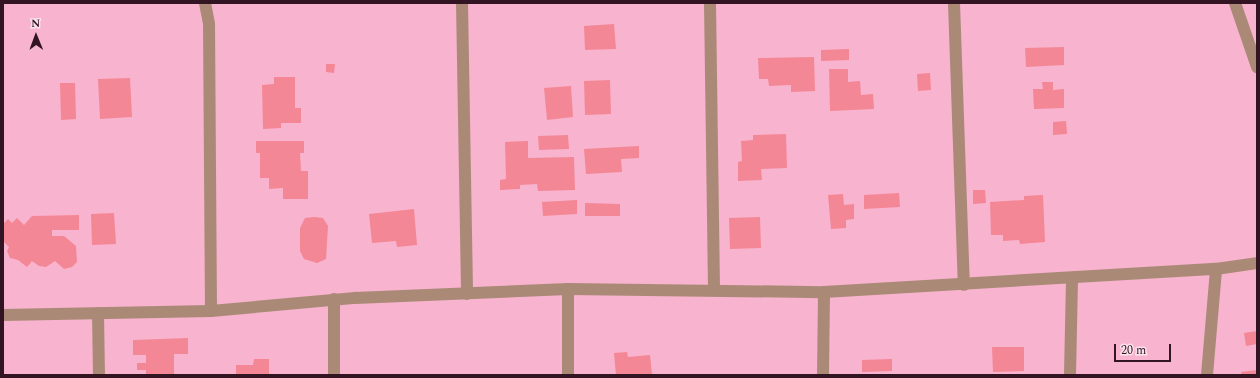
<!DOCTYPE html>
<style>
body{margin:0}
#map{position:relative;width:1260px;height:378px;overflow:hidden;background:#f8b3cf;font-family:Spectral,serif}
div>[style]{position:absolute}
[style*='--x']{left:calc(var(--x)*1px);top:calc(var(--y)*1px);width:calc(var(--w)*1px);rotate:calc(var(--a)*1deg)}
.building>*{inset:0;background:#f48795}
.street>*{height:12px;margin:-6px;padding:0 6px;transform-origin:6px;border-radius:6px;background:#aa8a76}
span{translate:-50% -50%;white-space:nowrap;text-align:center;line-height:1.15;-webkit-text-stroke:3px #fde2ec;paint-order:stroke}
.frame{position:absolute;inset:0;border:4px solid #331423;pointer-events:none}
.north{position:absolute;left:16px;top:16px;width:40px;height:40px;-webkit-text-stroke:3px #fde2ec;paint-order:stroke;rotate:359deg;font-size:11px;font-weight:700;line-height:16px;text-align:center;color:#331423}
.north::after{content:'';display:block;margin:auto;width:14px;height:18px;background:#331423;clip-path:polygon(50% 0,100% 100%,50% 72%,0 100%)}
.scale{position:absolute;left:1114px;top:344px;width:57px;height:18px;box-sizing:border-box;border:2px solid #331423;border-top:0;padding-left:5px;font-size:12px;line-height:14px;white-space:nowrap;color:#331423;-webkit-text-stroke:3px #fde2ec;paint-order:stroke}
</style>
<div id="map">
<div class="building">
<i style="clip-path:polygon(614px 24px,616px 49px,585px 50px,584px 26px)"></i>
<i style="clip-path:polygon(1064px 47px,1064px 65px,1026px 67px,1025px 48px)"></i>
<i style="clip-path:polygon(849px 49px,849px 60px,821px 61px,821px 50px)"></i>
<i style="clip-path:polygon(814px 57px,815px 91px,791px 92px,791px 85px,769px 86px,768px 79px,759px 79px,758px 58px)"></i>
<i style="clip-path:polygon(326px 64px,335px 64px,334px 73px,326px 72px)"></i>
<i style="clip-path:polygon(829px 69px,848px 69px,848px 82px,860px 81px,861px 95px,873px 94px,874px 109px,830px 111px)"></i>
<i style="clip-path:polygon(930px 73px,931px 90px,918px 91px,917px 74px)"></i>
<i style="clip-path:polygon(274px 77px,295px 77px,295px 108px,301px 108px,301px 123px,281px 123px,281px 128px,263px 129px,262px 85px,274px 84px)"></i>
<i style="clip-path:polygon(130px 78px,132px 117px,100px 119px,98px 79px)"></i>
<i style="clip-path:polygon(610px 80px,611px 114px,585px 115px,584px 81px)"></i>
<i style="clip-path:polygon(1042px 82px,1053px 82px,1053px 90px,1064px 89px,1064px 108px,1034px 109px,1033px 89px,1043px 89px)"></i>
<i style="clip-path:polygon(60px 83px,75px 83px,76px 119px,61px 120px)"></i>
<i style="clip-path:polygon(571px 86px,573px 117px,547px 120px,544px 88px)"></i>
<i style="clip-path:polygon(1066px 121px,1067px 134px,1053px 135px,1053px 122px)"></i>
<i style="clip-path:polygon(786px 134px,787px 168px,761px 169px,762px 180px,738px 181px,738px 162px,742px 161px,741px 141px,753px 140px,753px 135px)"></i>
<i style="clip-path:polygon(568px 135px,569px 149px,539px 150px,538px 136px)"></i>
<i style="clip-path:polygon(256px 141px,304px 141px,304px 153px,300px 153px,301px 171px,308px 171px,308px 199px,283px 199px,283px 188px,269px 189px,269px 178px,260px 178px,260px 153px,256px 153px)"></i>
<i style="clip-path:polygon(528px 141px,528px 158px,574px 157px,575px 190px,538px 191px,537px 184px,520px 185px,520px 189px,500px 190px,500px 180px,506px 179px,505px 142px)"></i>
<i style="clip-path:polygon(639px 146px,639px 158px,621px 159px,622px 172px,586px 174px,584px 149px)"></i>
<i style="clip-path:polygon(973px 190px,985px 190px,986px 203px,973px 204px)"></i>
<i style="clip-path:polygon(899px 193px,900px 207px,864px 209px,864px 195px)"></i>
<i style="clip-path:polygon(843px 194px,844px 205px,854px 204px,854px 219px,846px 220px,846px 228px,831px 229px,828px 195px)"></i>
<i style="clip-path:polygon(1043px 195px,1045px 242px,1020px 244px,1019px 240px,1003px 241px,1003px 235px,991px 235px,990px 202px,1024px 200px,1024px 196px)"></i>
<i style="clip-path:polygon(577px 200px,577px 214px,543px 216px,542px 202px)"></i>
<i style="clip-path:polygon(585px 203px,620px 204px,620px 216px,585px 216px)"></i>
<i style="clip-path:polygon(414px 209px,417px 245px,397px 247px,396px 241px,372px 243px,369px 214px)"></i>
<i style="clip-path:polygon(114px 213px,116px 244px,92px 245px,91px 214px)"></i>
<i style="clip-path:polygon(79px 215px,79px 230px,52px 230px,52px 236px,64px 236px,76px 246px,77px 262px,72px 267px,64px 269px,55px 261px,46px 267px,39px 266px,32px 261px,27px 267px,18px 260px,10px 258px,7px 251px,9px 247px,3px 241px,3px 224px,8px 219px,12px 223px,17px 218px,24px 225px,32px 216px)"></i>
<i style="clip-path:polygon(314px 217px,323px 218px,328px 226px,326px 259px,317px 263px,304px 259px,300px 251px,300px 228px,305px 218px)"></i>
<i style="clip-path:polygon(760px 217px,761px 248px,730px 249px,729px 218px)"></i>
<i style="clip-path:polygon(1257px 331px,1257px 344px,1246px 346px,1244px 333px)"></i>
<i style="clip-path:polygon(188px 338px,188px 354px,174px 354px,174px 375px,146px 375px,146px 370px,137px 370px,137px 363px,146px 363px,146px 355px,133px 355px,133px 340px)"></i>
<i style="clip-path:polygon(992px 347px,1024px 347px,1024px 371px,993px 372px)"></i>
<i style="clip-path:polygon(627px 352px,628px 357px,650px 355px,652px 375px,616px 375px,614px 353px)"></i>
<i style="clip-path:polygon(254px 359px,269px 359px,269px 375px,236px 375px,236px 365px,253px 365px)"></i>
<i style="clip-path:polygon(892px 359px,892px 371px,862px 372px,862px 360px)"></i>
<i style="clip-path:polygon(1257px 370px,1257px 375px,1242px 375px,1241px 372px)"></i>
</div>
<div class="street">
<i style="--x:205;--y:3;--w:21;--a:79"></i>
<i style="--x:209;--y:24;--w:287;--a:89.6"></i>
<i style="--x:462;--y:3;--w:291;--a:89"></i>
<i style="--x:710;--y:3;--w:287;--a:89.2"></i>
<i style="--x:954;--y:3;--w:282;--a:88"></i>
<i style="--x:1235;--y:3;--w:68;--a:71"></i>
<i style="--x:568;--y:289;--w:86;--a:90"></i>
<i style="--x:334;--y:299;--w:76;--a:90"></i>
<i style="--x:98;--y:313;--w:62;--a:89.1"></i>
<i style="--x:3;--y:315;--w:208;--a:-1.1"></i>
<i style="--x:211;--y:311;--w:145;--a:-5.2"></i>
<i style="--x:355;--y:298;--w:213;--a:-2.4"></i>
<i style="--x:568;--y:289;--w:256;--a:0.7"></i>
<i style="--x:824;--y:292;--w:393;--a:-3.4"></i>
<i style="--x:1216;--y:269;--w:41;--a:-8.3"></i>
<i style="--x:823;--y:375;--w:83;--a:-89.3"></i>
<i style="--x:1070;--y:375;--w:96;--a:-88.8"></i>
<i style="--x:1207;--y:375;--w:106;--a:-85.1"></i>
</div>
<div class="frame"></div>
<div class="north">N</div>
<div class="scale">20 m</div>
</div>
